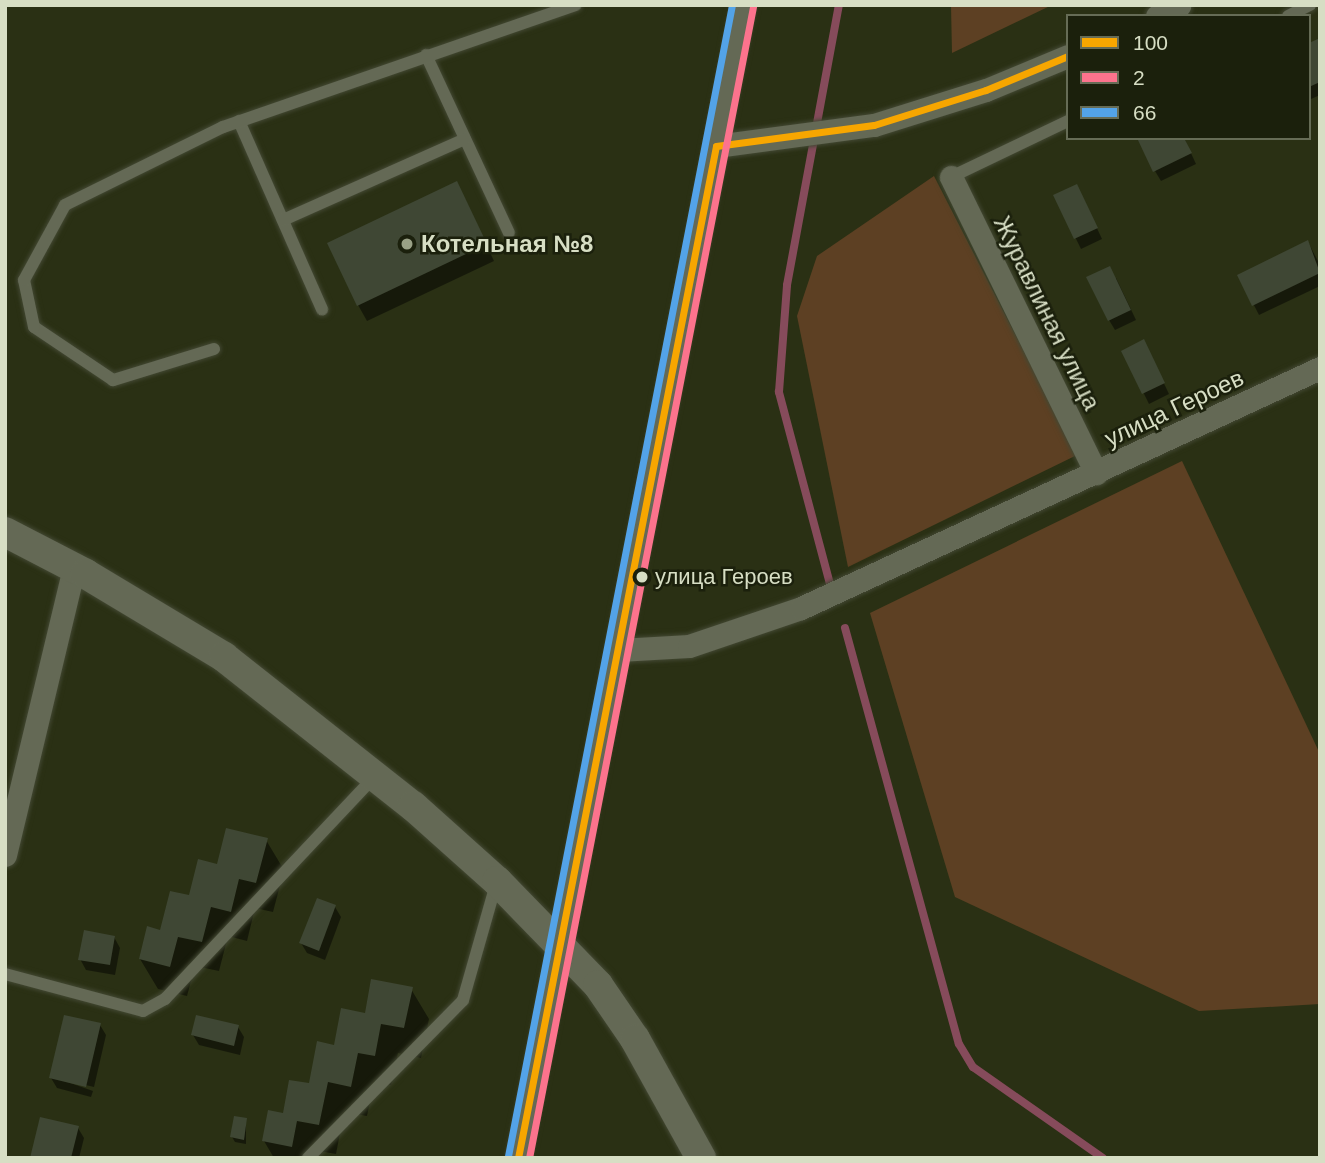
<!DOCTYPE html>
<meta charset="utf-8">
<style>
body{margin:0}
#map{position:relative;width:1325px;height:1163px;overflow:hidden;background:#2a3014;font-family:Helvetica,sans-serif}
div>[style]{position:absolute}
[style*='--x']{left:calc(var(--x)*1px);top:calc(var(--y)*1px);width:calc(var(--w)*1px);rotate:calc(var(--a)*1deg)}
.green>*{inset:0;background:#5d4023}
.shadow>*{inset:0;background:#0007}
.stream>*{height:8px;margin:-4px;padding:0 4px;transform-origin:4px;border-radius:4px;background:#864b5b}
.building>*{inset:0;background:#3f4734}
.roads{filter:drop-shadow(0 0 2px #434833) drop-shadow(0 0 2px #434833)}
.service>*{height:12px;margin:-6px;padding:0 6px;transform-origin:6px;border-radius:6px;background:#646955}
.minor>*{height:23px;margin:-11.5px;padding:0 11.5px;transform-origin:11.5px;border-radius:11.5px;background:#646955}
.tertiary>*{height:30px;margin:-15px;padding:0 15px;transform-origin:15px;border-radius:15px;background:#646955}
.bus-1>*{height:7px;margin:-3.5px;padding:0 3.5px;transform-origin:3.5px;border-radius:3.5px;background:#f7a600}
.bus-2>*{height:7px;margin:-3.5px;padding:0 3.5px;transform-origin:3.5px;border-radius:3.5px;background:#fc738d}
.bus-3>*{height:7px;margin:-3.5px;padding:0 3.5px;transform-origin:3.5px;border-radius:3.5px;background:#53a3e8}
.dots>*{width:19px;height:19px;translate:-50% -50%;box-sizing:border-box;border:4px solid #1b200c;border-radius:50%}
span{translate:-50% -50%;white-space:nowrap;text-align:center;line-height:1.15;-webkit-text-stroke:5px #1b200c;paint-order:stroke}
.bus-label{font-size:22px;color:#d7dec4}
.left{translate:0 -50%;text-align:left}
.poi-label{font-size:24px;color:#d7dec4;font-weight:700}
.street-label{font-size:24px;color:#d7dec4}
.frame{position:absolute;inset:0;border:7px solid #d7dec4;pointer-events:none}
.legend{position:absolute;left:1066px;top:14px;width:245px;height:126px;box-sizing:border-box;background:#1b200c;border:2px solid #666c56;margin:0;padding:9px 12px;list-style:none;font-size:21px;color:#d7dec4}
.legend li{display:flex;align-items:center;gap:14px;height:35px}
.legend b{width:35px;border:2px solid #666c56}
</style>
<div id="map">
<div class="green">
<i style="clip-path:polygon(951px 5px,1052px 5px,952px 53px)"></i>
<i style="clip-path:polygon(934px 176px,1077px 455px,848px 567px,797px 316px,817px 256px)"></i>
<i style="clip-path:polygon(1182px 461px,1320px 754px,1320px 1004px,1199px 1011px,955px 897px,870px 613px)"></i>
</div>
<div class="shadow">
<i style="clip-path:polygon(1320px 40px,1320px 95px,1311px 99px,1309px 45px)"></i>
<i style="clip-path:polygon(1184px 138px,1196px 164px,1161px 181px,1155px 171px)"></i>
<i style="clip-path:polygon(1055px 196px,1082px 196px,1102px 239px,1081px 249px)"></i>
<i style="clip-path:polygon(465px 199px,494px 261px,367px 321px,358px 305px)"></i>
<i style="clip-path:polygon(1308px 242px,1320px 265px,1320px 286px,1259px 315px,1239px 276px)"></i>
<i style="clip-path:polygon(1116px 278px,1136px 320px,1115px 330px,1109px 320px)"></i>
<i style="clip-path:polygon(1123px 351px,1149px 352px,1169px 394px,1149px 404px)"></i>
<i style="clip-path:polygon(266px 840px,284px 870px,273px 912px,255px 908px,247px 941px,228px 936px,219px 971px,195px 966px,187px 996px,158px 989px,140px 959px,219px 866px)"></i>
<i style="clip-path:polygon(335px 907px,341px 917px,325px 960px,307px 953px,301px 943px)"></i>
<i style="clip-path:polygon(114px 937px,120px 948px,115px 975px,86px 970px,80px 959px)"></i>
<i style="clip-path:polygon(411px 989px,429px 1019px,421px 1058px,398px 1053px,391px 1085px,374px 1082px,367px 1116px,344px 1112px,336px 1154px,314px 1150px,312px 1158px,274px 1158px,264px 1141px,310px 1086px,335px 1047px,366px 1015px)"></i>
<i style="clip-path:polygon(100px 1025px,106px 1035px,94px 1087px,56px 1078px,93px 1091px,91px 1097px,57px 1088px,51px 1078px)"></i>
<i style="clip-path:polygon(238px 1027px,244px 1037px,240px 1055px,199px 1045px,193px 1035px)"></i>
<i style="clip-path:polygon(246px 1120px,246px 1144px,235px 1142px,232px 1137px)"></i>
<i style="clip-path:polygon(78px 1128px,84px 1138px,79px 1158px,32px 1158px)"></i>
</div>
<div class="stream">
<i style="--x:830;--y:584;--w:199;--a:-104.9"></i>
<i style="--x:779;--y:392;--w:107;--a:-85.7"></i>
<i style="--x:787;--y:285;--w:285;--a:-79.5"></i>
<i style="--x:845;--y:628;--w:431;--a:74.7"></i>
<i style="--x:959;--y:1044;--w:27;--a:59"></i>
<i style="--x:973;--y:1067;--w:159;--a:35"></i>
</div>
<div class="building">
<i style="clip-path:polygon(1320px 38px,1320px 82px,1309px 87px,1309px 43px)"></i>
<i style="clip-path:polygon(1137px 138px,1184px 138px,1192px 153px,1153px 172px)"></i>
<i style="clip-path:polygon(457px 181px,487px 244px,357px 306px,327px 243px)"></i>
<i style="clip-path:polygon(1077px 184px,1098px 228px,1074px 239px,1053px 195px)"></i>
<i style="clip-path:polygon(1308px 240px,1320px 273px,1252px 306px,1237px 275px)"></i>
<i style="clip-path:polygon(1110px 266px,1131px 310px,1108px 321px,1086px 277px)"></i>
<i style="clip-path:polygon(1144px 339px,1165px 383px,1142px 394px,1121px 351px)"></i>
<i style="clip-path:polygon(226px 828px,268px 838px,256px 883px,239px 879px,231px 912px,211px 907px,202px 942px,178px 937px,170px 967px,139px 959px,147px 926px,160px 930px,170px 891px,189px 895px,198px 859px,217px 864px)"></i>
<i style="clip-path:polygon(317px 898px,336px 905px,319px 951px,299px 943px)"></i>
<i style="clip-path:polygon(84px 930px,115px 936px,110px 965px,78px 960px)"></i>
<i style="clip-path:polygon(371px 979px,413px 987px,404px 1028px,381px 1024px,375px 1056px,358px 1053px,351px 1087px,328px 1082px,319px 1125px,297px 1121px,292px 1147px,262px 1141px,268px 1110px,283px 1113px,289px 1080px,309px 1083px,317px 1041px,334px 1045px,341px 1008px,365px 1013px)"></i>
<i style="clip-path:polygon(64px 1015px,101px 1023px,86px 1087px,49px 1078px)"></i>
<i style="clip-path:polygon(196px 1015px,239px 1025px,234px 1046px,191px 1035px)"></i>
<i style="clip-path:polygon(234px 1116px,247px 1118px,244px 1140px,230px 1137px)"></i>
<i style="clip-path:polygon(40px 1117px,79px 1126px,71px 1158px,30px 1158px)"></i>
</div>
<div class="roads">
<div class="service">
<i style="--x:1288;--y:16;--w:25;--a:-27"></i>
<i style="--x:426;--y:55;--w:196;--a:65"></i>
<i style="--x:239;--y:121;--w:206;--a:66.2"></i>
<i style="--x:951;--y:177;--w:130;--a:-25.6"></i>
<i style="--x:283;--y:220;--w:199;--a:-24"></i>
<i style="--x:214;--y:349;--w:106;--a:162.9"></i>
<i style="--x:113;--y:380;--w:95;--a:-146.1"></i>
<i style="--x:34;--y:327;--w:48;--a:-102"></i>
<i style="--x:24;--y:280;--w:85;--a:-61.3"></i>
<i style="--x:65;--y:205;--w:176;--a:-26.3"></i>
<i style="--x:223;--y:127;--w:373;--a:-19.1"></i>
<i style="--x:5;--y:974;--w:143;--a:15"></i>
<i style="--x:143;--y:1011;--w:25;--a:-29"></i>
<i style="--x:165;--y:999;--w:306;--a:-46.7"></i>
<i style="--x:308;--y:1158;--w:221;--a:-45.5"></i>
<i style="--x:463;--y:1000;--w:124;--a:-74.1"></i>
</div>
<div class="minor">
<i style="--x:1157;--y:16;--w:25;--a:-26"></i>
<i style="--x:716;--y:146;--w:159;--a:-7.6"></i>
<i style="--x:874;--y:125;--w:117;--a:-17.4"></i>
<i style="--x:986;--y:90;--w:89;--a:-22.5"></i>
<i style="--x:951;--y:177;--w:330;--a:63.9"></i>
<i style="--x:619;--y:650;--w:70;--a:-3.3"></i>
<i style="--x:689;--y:646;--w:118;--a:-18.7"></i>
<i style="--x:801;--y:608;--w:572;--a:-24.82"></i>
<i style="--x:5;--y:855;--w:295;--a:-76.5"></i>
<i style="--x:518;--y:1158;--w:1175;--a:-78.96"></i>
</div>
<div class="tertiary">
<i style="--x:5;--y:532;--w:91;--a:27.4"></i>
<i style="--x:86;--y:574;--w:161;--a:31"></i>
<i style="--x:224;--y:657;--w:241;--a:38.3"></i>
<i style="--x:413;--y:806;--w:113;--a:41.8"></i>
<i style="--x:497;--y:881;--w:145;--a:45.8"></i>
<i style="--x:598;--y:985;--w:65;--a:55.6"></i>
<i style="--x:635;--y:1039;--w:136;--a:61"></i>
</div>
</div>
<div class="bus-1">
<i style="--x:716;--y:146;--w:159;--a:-7.6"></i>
<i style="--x:874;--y:125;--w:117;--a:-17.4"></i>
<i style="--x:986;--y:90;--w:89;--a:-22.5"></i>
<i style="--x:518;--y:1158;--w:1031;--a:-78.93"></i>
</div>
<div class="bus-2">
<i style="--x:529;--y:1158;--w:1173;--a:-78.99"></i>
</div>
<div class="bus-3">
<i style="--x:508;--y:1156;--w:1173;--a:-78.99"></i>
</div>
<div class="dots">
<i style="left:407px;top:244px;background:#9aa186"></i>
<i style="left:642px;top:577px;background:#d7dec4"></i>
</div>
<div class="bus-label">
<span class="left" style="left:655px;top:577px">улица Героев</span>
</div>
<div class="poi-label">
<span class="left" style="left:421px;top:244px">Котельная №8</span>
</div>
<div class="street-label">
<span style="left:1047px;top:313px;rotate:64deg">Журавлиная улица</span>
<span style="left:1174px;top:408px;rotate:-25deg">улица Героев</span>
</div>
<div class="frame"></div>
<ul class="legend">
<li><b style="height:9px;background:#f7a600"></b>100</li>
<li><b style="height:9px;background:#fc738d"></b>2</li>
<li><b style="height:9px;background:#53a3e8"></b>66</li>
</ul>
</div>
